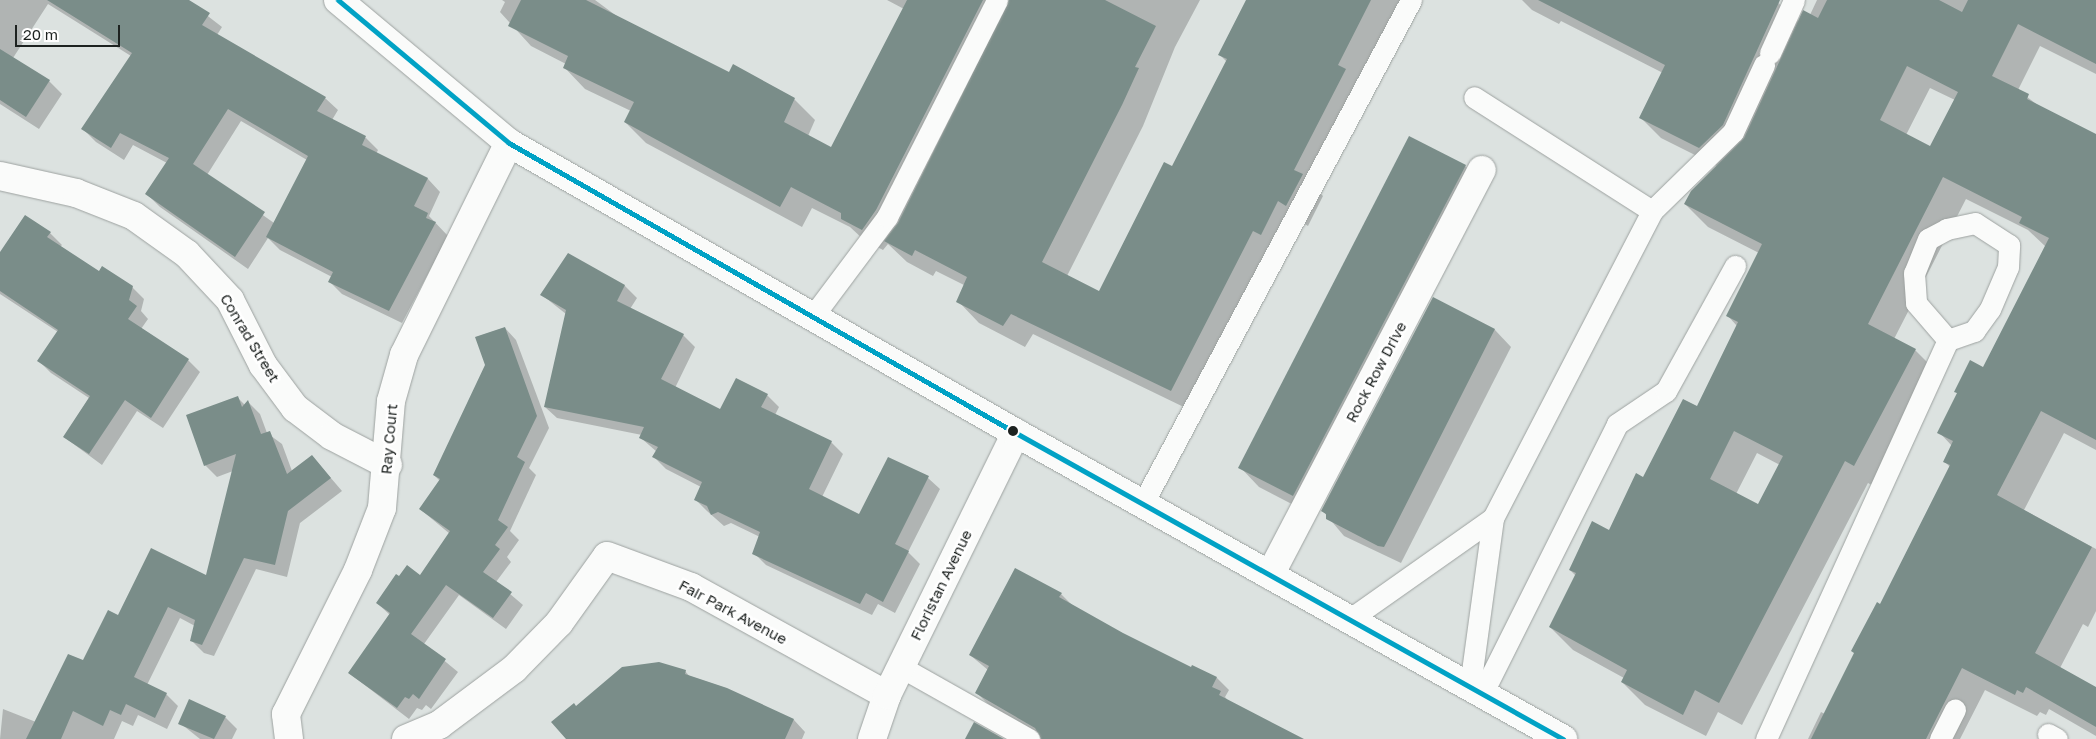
<!DOCTYPE html>
<style>
body{margin:0}
#map{position:relative;width:2096px;height:739px;overflow:hidden;background:#dce2e0;font-family:"Golos Text",sans-serif}
div>[style]{position:absolute}
[style*='--x']{left:calc(var(--x)*1px);top:calc(var(--y)*1px);width:calc(var(--w)*1px);rotate:calc(var(--a)*1deg)}
.shadow>*{inset:0;background:#0003}
.building>*{inset:0;background:#7a8d89}
.roads{filter:drop-shadow(0 0 1px #9da2a0) drop-shadow(0 0 1px #9da2a0)}
.lane>*{height:21px;margin:-10.5px;padding:0 10.5px;transform-origin:10.5px;border-radius:10.5px;background:#fafbfa}
.street>*{height:28px;margin:-14px;padding:0 14px;transform-origin:14px;border-radius:14px;background:#fafbfa}
.secondary>*{height:28px;margin:-14px;padding:0 14px;transform-origin:14px;border-radius:14px;background:#fafbfa}
.bus-1>*{height:5px;margin:-2.5px;padding:0 2.5px;transform-origin:2.5px;border-radius:2.5px;background:#01a2c5}
.dots>*{width:14px;height:14px;translate:-50% -50%;box-sizing:border-box;border:2px solid #fff;border-radius:50%}
span{translate:-50% -50%;white-space:nowrap;text-align:center;line-height:1.15;-webkit-text-stroke:5px #fff;paint-order:stroke}
.street-label{font-size:15px;color:#1d2220}
.scale{position:absolute;left:15px;top:25px;width:105px;height:22px;box-sizing:border-box;border:2px solid #1d2220;border-top:0;padding-left:6px;font-size:15px;line-height:18px;white-space:nowrap;color:#1d2220;-webkit-text-stroke:4px #fff;paint-order:stroke}
</style>
<div id="map">
<div class="shadow">
<i style="clip-path:polygon(evenodd,0 0,187px 0,222px 27px,217px 35px,325px 98px,338px 110px,332px 120px,366px 138px,378px 150px,376px 154px,428px 179px,440px 192px,429px 216px,448px 236px,402px 323px,342px 294px,329px 281px,332px 277px,280px 250px,268px 238px,248px 269px,160px 207px,147px 194px,167px 163px,133px 145px,124px 160px,96px 142px,83px 129px,131px 56px,48px 4px,13px 58px,49px 81px,62px 94px,39px 129px,0 104px,0 0,241px 121px,307px 160px,274px 223px,207px 175px,241px 121px)"></i>
<i style="clip-path:polygon(502px 0,595px 0,618px 17px,729px 74px,794px 99px,815px 120px,808px 136px,832px 149px,904px 9px,887px 0,1200px 0,1175px 47px,1143px 126px,1067px 276px,1099px 293px,1173px 168px,1227px 62px,1220px 55px,1248px 0,1403px 0,1316px 189px,1323px 196px,1308px 226px,1300px 221px,1192px 411px,1033px 334px,1025px 347px,979px 323px,958px 301px,964px 285px,936px 271px,933px 276px,907px 262px,888px 244px,883px 250px,864px 240px,850px 227px,812px 208px,802px 227px,646px 143px,625px 122px,631px 111px,585px 89px,564px 67px,566px 64px,531px 46px,500px 12px,505px 2px)"></i>
<i style="clip-path:polygon(evenodd,1522px 0,1775px 0,1799px 22px,1809px 17px,1817px 0,2096px 0,2096px 74px,2040px 46px,2018px 90px,2039px 106px,2096px 135px,2096px 450px,2064px 433px,2024px 510px,2096px 549px,2096px 611px,2088px 627px,2083px 624px,2060px 668px,2096px 688px,2096px 736px,2049px 709px,2046px 715px,2040px 712px,2037px 716px,1985px 690px,1960px 739px,1808px 739px,1821px 712px,1825px 714px,1950px 467px,1944px 461px,1952px 446px,1939px 432px,1958px 394px,1955px 391px,1984px 369px,2046px 247px,2028px 230px,1966px 199px,1894px 339px,1915px 350px,1937px 372px,1877px 488px,1868px 483px,1742px 725px,1718px 712px,1706px 736px,1645px 705px,1622px 682px,1624px 678px,1573px 650px,1550px 627px,1576px 576px,1570px 570px,1610px 532px,1644px 478px,1697px 408px,1737px 326px,1728px 316px,1759px 253px,1708px 227px,1685px 204px,1717px 166px,1661px 138px,1640px 117px,1663px 73px,1561px 21px,1559px 24px,1532px 10px,1522px 0,1930px 88px,1955px 100px,1931px 148px,1906px 135px,1930px 88px,1522px 0,1757px 453px,1780px 465px,1759px 506px,1736px 494px,1757px 453px)"></i>
<i style="clip-path:polygon(1465px 166px,1485px 185px,1313px 515px,1259px 487px,1240px 467px)"></i>
<i style="clip-path:polygon(25px 216px,50px 233px,62px 245px,60px 247px,99px 273px,132px 287px,144px 299px,141px 311px,148px 319px,141px 329px,188px 360px,200px 372px,163px 428px,137px 411px,102px 465px,64px 437px,89px 398px,51px 373px,39px 361px,58px 332px,0 294px,0 254px)"></i>
<i style="clip-path:polygon(568px 254px,625px 286px,637px 298px,630px 309px,683px 335px,695px 347px,675px 388px,721px 411px,767px 395px,779px 407px,775px 415px,831px 442px,843px 454px,822px 497px,860px 516px,889px 459px,928px 478px,940px 489px,908px 552px,920px 564px,895px 613px,878px 604px,872px 615px,766px 565px,754px 553px,760px 537px,731px 523px,724px 526px,707px 511px,695px 499px,701px 487px,666px 469px,654px 457px,657px 452px,641px 438px,642px 435px,557px 418px,545px 407px,566px 314px,542px 295px)"></i>
<i style="clip-path:polygon(1434px 299px,1495px 330px,1511px 347px,1401px 563px,1344px 536px,1323px 511px)"></i>
<i style="clip-path:polygon(505px 328px,516px 340px,549px 428px,529px 468px,536px 475px,510px 531px,519px 540px,507px 557px,511px 562px,496px 582px,523px 605px,506px 629px,459px 595px,424px 644px,458px 672px,431px 709px,426px 705px,422px 710px,417px 708px,409px 719px,349px 673px,390px 615px,377px 603px,399px 578px,421px 577px,450px 534px,420px 509px,440px 481px,434px 475px)"></i>
<i style="clip-path:polygon(238px 398px,245px 405px,248px 402px,260px 414px,267px 433px,282px 444px,292px 471px,312px 456px,342px 491px,300px 523px,287px 577px,256px 569px,214px 656px,204px 653px,192px 641px,195px 626px,180px 618px,147px 685px,166px 694px,178px 706px,167px 729px,138px 715px,133px 726px,122px 721px,114px 739px,0 739px,3px 709px,36px 722px,118px 616px,207px 577px,233px 471px,217px 477px,205px 465px)"></i>
<i style="clip-path:polygon(1061px 594px,1073px 606px,1122px 634px,1191px 669px,1193px 667px,1217px 678px,1229px 690px,1225px 697px,1260px 739px,1041px 739px,1041px 736px,988px 704px,976px 692px,988px 670px,970px 655px)"></i>
<i style="clip-path:polygon(685px 671px,691px 678px,794px 720px,805px 732px,802px 739px,595px 739px)"></i>
<i style="clip-path:polygon(225px 717px,237px 729px,232px 739px,200px 739px,180px 723px)"></i>
</div>
<div class="building">
<i style="clip-path:polygon(47px 0,189px 0,210px 13px,202px 25px,326px 97px,317px 111px,366px 136px,362px 145px,428px 178px,414px 206px,428px 213px,426px 218px,436px 222px,389px 311px,328px 282px,333px 272px,266px 237px,308px 156px,228px 109px,193px 164px,265px 212px,235px 257px,145px 194px,169px 158px,120px 133px,111px 148px,81px 129px,132px 53px)"></i>
<i style="clip-path:polygon(521px 0,586px 0,729px 72px,733px 64px,795px 98px,784px 122px,831px 147px,907px 0,983px 0,876px 210px,862px 230px,841px 219px,841px 213px,791px 187px,780px 207px,624px 122px,634px 102px,563px 68px,568px 56px,508px 26px)"></i>
<i style="clip-path:polygon(1009px 0,1105px 0,1156px 26px,1135px 67px,1139px 68px,1122px 105px,1042px 262px,1099px 291px,1164px 162px,1172px 166px,1227px 59px,1218px 55px,1246px 0,1371px 0,1338px 65px,1346px 69px,1294px 170px,1303px 174px,1286px 206px,1278px 201px,1261px 235px,1253px 231px,1171px 391px,1011px 314px,1003px 326px,956px 302px,967px 277px,915px 250px,912px 256px,884px 241px,898px 223px)"></i>
<i style="clip-path:polygon(1538px 0,1780px 0,1723px 125px,1699px 148px,1639px 118px,1665px 65px)"></i>
<i style="clip-path:polygon(evenodd,1827px 0,1939px 0,1962px 12px,1968px 0,2096px 0,2096px 64px,2018px 24px,1992px 76px,2029px 94px,2027px 99px,2096px 134px,2096px 440px,2041px 411px,1997px 495px,2092px 547px,2035px 653px,2096px 687px,2096px 727px,2026px 687px,2023px 693px,2017px 690px,2015px 695px,1962px 668px,1926px 739px,1811px 739px,1854px 653px,1851px 651px,1877px 602px,1880px 604px,1950px 465px,1943px 462px,1953px 441px,1937px 433px,1957px 393px,1954px 392px,1970px 360px,1983px 367px,2049px 238px,2019px 223px,2022px 217px,1943px 177px,1868px 324px,1916px 349px,1854px 466px,1845px 461px,1719px 703px,1695px 690px,1683px 715px,1621px 682px,1627px 670px,1549px 627px,1576px 573px,1569px 570px,1592px 521px,1609px 530px,1636px 473px,1643px 477px,1683px 399px,1697px 406px,1738px 322px,1726px 316px,1762px 244px,1684px 204px,1691px 191px,1744px 138px,1803px 10px,1818px 18px,1827px 0,1907px 66px,1958px 92px,1930px 146px,1880px 120px,1907px 66px,1827px 0,1734px 431px,1783px 456px,1758px 504px,1710px 479px,1734px 431px)"></i>
<i style="clip-path:polygon(0 49px,50px 80px,26px 117px,0 100px)"></i>
<i style="clip-path:polygon(1409px 136px,1466px 165px,1293px 496px,1238px 468px)"></i>
<i style="clip-path:polygon(25px 215px,51px 232px,47px 237px,99px 271px,102px 266px,133px 286px,129px 300px,137px 306px,128px 319px,189px 359px,151px 418px,125px 400px,89px 454px,63px 437px,90px 396px,37px 361px,58px 330px,0 291px,0 252px)"></i>
<i style="clip-path:polygon(568px 253px,625px 285px,617px 301px,684px 334px,661px 379px,720px 409px,736px 378px,768px 394px,761px 407px,832px 441px,809px 489px,859px 514px,888px 457px,929px 476px,895px 544px,909px 551px,883px 602px,866px 593px,860px 604px,752px 554px,760px 532px,718px 512px,711px 515px,707px 506px,694px 500px,702px 482px,652px 457px,658px 447px,639px 438px,644px 427px,544px 407px,566px 310px,540px 295px)"></i>
<i style="clip-path:polygon(1433px 297px,1495px 329px,1391px 534px,1384px 547px,1378px 546px,1326px 519px,1326px 514px,1321px 511px)"></i>
<i style="clip-path:polygon(505px 327px,537px 416px,517px 457px,525px 462px,498px 520px,508px 527px,495px 545px,500px 549px,483px 572px,512px 592px,493px 618px,446px 585px,411px 634px,446px 659px,419px 699px,413px 694px,409px 699px,405px 697px,397px 708px,348px 673px,390px 613px,376px 603px,396px 574px,399px 576px,407px 565px,420px 575px,450px 531px,419px 509px,440px 479px,433px 475px,485px 365px,475px 337px)"></i>
<i style="clip-path:polygon(238px 396px,242px 407px,248px 400px,261px 434px,270px 431px,287px 474px,312px 455px,331px 478px,288px 511px,275px 565px,244px 558px,202px 645px,190px 641px,195px 620px,168px 607px,134px 677px,167px 693px,155px 718px,126px 704px,121px 715px,110px 710px,103px 726px,73px 711px,61px 739px,26px 739px,68px 654px,83px 660px,108px 610px,118px 615px,151px 548px,206px 575px,236px 454px,204px 466px,186px 415px)"></i>
<i style="clip-path:polygon(1015px 568px,1062px 593px,1059px 597px,1123px 633px,1191px 667px,1192px 665px,1217px 677px,1212px 687px,1221px 691px,1219px 695px,1304px 739px,1041px 739px,1035px 728px,975px 693px,989px 666px,969px 655px)"></i>
<i style="clip-path:polygon(659px 662px,686px 670px,685px 674px,727px 688px,794px 719px,785px 739px,566px 739px,551px 722px,574px 703px,576px 706px,622px 667px)"></i>
<i style="clip-path:polygon(189px 699px,226px 716px,214px 739px,178px 724px)"></i>
<i style="clip-path:polygon(974px 722px,1004px 739px,965px 739px)"></i>
</div>
<div class="roads">
<div class="lane">
<i style="--x:1770;--y:53;--w:58;--a:-65.6"></i>
<i style="--x:1652;--y:211;--w:113;--a:-44.3"></i>
<i style="--x:1733;--y:132;--w:74;--a:-65.2"></i>
<i style="--x:813;--y:316;--w:124;--a:-53.2"></i>
<i style="--x:887;--y:217;--w:243;--a:-63.1"></i>
<i style="--x:1143;--y:503;--w:570;--a:-61.95"></i>
<i style="--x:1350;--y:619;--w:175;--a:-35.2"></i>
<i style="--x:901;--y:667;--w:147;--a:29.4"></i>
<i style="--x:1470;--y:686;--w:170;--a:-82.2"></i>
<i style="--x:1493;--y:518;--w:346;--a:-62.6"></i>
<i style="--x:1652;--y:211;--w:211;--a:-147.4"></i>
<i style="--x:1482;--y:694;--w:302;--a:-63.4"></i>
<i style="--x:1617;--y:424;--w:59;--a:-34"></i>
<i style="--x:1666;--y:391;--w:143;--a:-61.1"></i>
<i style="--x:2048;--y:734;--w:10;--a:29"></i>
<i style="--x:1766;--y:739;--w:439;--a:-65.5"></i>
<i style="--x:1948;--y:340;--w:28;--a:-19"></i>
<i style="--x:1974;--y:331;--w:27;--a:-54"></i>
<i style="--x:1990;--y:309;--w:46;--a:-66.8"></i>
<i style="--x:2008;--y:267;--w:22;--a:-87"></i>
<i style="--x:2009;--y:245;--w:40;--a:-147.1"></i>
<i style="--x:1975;--y:223;--w:29;--a:168"></i>
<i style="--x:1947;--y:229;--w:21;--a:152"></i>
<i style="--x:1928;--y:239;--w:37;--a:112"></i>
<i style="--x:1914;--y:273;--w:30;--a:86"></i>
<i style="--x:1916;--y:303;--w:49;--a:49.1"></i>
<i style="--x:1940;--y:739;--w:33;--a:-63"></i>
</div>
<div class="street">
<i style="--x:0;--y:176;--w:78;--a:12.6"></i>
<i style="--x:76;--y:193;--w:62;--a:21.6"></i>
<i style="--x:134;--y:216;--w:65;--a:35.6"></i>
<i style="--x:187;--y:254;--w:63;--a:46.9"></i>
<i style="--x:230;--y:300;--w:73;--a:63.1"></i>
<i style="--x:263;--y:365;--w:54;--a:53.3"></i>
<i style="--x:295;--y:408;--w:46;--a:37.1"></i>
<i style="--x:332;--y:436;--w:63;--a:27.4"></i>
<i style="--x:1270;--y:575;--w:457;--a:-62.4"></i>
<i style="--x:289;--y:739;--w:25;--a:-97"></i>
<i style="--x:286;--y:714;--w:161;--a:-63.4"></i>
<i style="--x:358;--y:570;--w:66;--a:-68.8"></i>
<i style="--x:382;--y:508;--w:107;--a:-85.2"></i>
<i style="--x:391;--y:401;--w:48;--a:-74.2"></i>
<i style="--x:404;--y:355;--w:237;--a:-63.7"></i>
<i style="--x:406;--y:739;--w:36;--a:-23"></i>
<i style="--x:439;--y:725;--w:94;--a:-36.7"></i>
<i style="--x:514;--y:669;--w:64;--a:-45.6"></i>
<i style="--x:559;--y:623;--w:82;--a:-54.4"></i>
<i style="--x:607;--y:556;--w:90;--a:20.3"></i>
<i style="--x:691;--y:587;--w:224;--a:28.9"></i>
<i style="--x:872;--y:739;--w:46;--a:-71.2"></i>
<i style="--x:887;--y:695;--w:292;--a:-63.8"></i>
</div>
<div class="secondary">
<i style="--x:338;--y:0;--w:223;--a:39.9"></i>
<i style="--x:509;--y:143;--w:584;--a:29.77"></i>
<i style="--x:1016;--y:433;--w:627;--a:29.22"></i>
</div>
</div>
<div class="bus-1">
<i style="--x:338;--y:0;--w:223;--a:39.9"></i>
<i style="--x:509;--y:143;--w:584;--a:29.77"></i>
<i style="--x:1016;--y:433;--w:627;--a:29.22"></i>
</div>
<div class="dots">
<i style="left:1013px;top:431px;background:#1d2220"></i>
</div>
<div class="street-label">
<span style="left:250px;top:338px;rotate:59deg">Conrad Street</span>
<span style="left:1376px;top:372px;rotate:-62deg">Rock Row Drive</span>
<span style="left:389px;top:439px;rotate:-85deg">Ray Court</span>
<span style="left:941px;top:585px;rotate:-64deg">Floristan Avenue</span>
<span style="left:733px;top:612px;rotate:28deg">Fair Park Avenue</span>
</div>
<div class="scale">20 m</div>
</div>
